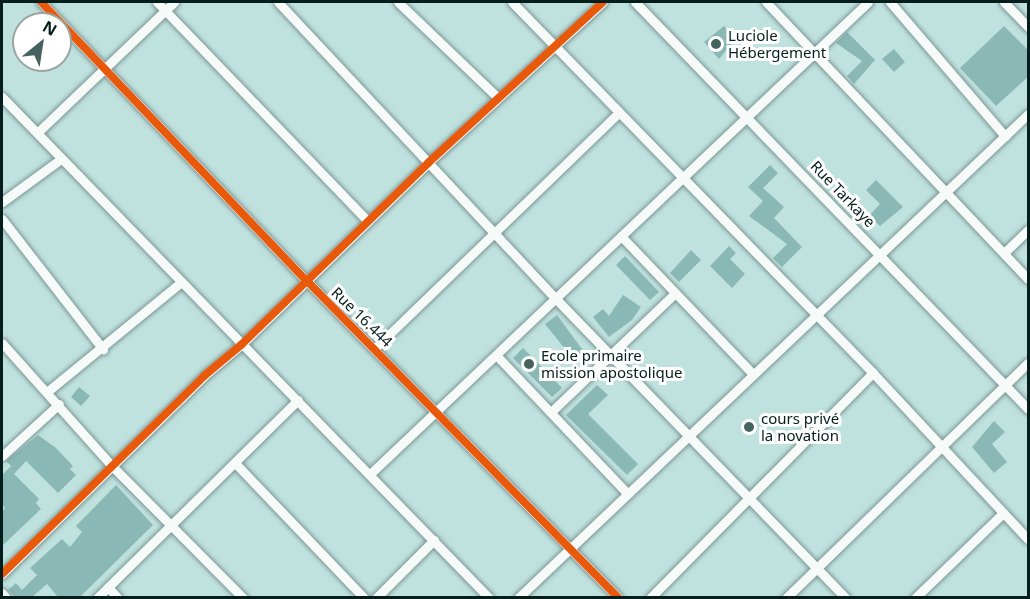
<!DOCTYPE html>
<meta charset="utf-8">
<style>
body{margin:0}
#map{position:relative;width:1030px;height:599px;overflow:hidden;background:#c0e2df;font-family:"Noto Sans",sans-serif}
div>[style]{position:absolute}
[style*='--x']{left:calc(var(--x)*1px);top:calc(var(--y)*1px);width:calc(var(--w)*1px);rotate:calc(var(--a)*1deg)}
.building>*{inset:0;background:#8ab8b5}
.roads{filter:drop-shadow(0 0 2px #7c9795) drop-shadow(0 0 2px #7c9795)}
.minor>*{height:9px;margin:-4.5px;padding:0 4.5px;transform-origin:4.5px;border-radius:4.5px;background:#f6fbfa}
.cycleway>*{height:8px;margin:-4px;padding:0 4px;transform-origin:4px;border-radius:4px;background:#e8590c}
.dots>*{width:16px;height:16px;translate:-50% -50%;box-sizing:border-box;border:3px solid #fff;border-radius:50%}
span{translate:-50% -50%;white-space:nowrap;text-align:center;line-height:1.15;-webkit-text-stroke:6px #fff;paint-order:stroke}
.poi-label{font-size:15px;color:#051e1c}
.left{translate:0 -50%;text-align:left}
.street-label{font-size:15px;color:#051e1c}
.frame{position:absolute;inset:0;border:3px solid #051e1c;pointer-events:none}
.north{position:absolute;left:12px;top:12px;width:60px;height:60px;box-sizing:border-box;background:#fff;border:2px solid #9ba5a4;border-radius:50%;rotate:30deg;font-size:16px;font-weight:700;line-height:24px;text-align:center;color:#051e1c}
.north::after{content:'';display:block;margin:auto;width:21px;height:27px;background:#466360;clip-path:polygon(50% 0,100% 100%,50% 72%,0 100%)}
</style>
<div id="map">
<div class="building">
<i style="clip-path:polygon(724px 26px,736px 39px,719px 59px,704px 42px)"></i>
<i style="clip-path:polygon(1004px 26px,1029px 51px,1029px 76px,996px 106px,960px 68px)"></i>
<i style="clip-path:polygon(847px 32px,875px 60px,854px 84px,847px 76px,862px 61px,836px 43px)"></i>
<i style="clip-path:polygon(894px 49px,905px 62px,894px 72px,882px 59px)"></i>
<i style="clip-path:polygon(770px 165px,778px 173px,763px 188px,784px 207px,774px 218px,802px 247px,782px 267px,773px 258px,787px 244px,749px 216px,763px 201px,748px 187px)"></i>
<i style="clip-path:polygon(876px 180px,903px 207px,880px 226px,869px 216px,880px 204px,866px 190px)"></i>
<i style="clip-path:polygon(729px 246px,736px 253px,730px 259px,745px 274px,732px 288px,710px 266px)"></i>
<i style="clip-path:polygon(691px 250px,701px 260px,679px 282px,670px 273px)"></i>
<i style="clip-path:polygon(625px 256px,659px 292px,650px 300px,616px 265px)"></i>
<i style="clip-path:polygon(623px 295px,641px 307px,632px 320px,609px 337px,593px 317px,603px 309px,609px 316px)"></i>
<i style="clip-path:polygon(557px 315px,587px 356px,577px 364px,545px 324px)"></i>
<i style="clip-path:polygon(523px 348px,562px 388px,552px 397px,513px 358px)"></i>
<i style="clip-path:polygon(597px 385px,608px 395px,588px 414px,638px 464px,627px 475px,566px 415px)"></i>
<i style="clip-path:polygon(79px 387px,90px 396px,81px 406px,71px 397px)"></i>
<i style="clip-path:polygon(994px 421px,1005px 432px,992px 444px,1007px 462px,994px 473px,972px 447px)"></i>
<i style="clip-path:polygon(38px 435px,56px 448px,73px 466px,70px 469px,76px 475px,58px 493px,26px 461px,14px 474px,39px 499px,36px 503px,41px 509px,2px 546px,2px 512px,5px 508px,2px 504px,2px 475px,11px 466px,6px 461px)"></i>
<i style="clip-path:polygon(116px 485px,153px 525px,80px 597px,58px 597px,47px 584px,32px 597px,15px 597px,8px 590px,16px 583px,22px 590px,37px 575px,30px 568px,62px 539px,70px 547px,82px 532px,76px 526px)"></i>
</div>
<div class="roads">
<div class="minor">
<i style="--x:41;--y:2;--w:385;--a:46.4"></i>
<i style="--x:307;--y:281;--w:444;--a:45.5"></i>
<i style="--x:157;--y:2;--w:304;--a:46.1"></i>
<i style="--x:278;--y:2;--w:408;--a:46.9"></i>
<i style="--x:557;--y:300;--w:415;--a:45.9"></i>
<i style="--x:398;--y:2;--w:137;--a:43.8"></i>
<i style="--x:512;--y:2;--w:518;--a:45.78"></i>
<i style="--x:873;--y:373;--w:227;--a:47"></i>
<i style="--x:635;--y:2;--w:566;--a:46"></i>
<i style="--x:766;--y:2;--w:381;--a:46.6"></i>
<i style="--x:890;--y:2;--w:177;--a:49.4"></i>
<i style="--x:1004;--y:2;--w:35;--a:46"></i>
<i style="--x:2;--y:97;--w:699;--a:45.81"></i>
<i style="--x:37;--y:133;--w:190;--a:-43.7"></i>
<i style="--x:2;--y:202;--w:73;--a:-36.1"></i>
<i style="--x:2;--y:219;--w:165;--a:52.2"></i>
<i style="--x:621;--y:236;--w:190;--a:46.3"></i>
<i style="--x:1004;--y:253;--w:33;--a:-44"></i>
<i style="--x:2;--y:343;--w:166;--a:48.2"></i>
<i style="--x:113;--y:467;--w:185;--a:45.2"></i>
<i style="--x:375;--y:348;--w:339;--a:-44"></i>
<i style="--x:497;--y:356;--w:190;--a:46.5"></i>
<i style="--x:48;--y:391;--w:171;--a:-39.3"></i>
<i style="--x:551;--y:412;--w:172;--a:-43.8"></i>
<i style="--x:2;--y:456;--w:77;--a:-42.4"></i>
<i style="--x:235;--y:463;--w:187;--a:46.3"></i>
<i style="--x:370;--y:474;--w:686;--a:-43.46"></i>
<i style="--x:2;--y:574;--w:284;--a:-44.4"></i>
<i style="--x:205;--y:375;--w:47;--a:-39.8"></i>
<i style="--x:241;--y:345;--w:262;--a:-44.2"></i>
<i style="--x:429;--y:162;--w:236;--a:-42.6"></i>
<i style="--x:108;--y:587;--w:15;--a:48"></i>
<i style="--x:2;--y:593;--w:6;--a:51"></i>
<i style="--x:97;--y:598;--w:282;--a:-44.6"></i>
<i style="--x:376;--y:598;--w:82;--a:-45"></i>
<i style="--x:518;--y:598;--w:703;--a:-43.5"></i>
<i style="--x:650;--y:598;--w:317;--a:-45.3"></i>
<i style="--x:786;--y:598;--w:337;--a:-44.2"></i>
<i style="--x:915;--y:598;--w:121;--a:-44"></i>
</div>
</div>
<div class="cycleway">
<i style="--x:41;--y:2;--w:385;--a:46.4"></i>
<i style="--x:307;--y:281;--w:444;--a:45.5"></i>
<i style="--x:2;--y:574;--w:284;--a:-44.4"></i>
<i style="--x:205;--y:375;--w:47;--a:-39.8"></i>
<i style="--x:241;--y:345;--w:262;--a:-44.2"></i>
<i style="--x:429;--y:162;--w:236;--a:-42.6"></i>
</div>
<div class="dots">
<i style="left:716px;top:44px;background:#466360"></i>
<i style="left:529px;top:364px;background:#466360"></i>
<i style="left:749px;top:427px;background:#466360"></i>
</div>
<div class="poi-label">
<span class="left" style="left:728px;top:44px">Luciole<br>Hébergement</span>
<span class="left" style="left:541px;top:364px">Ecole primaire<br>mission apostolique</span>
<span class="left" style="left:761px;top:427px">cours privé<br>la novation</span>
</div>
<div class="street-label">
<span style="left:843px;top:194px;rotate:46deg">Rue Tarkaye</span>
<span style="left:362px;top:317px;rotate:44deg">Rue 16.444</span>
</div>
<div class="frame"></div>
<div class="north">N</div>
</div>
